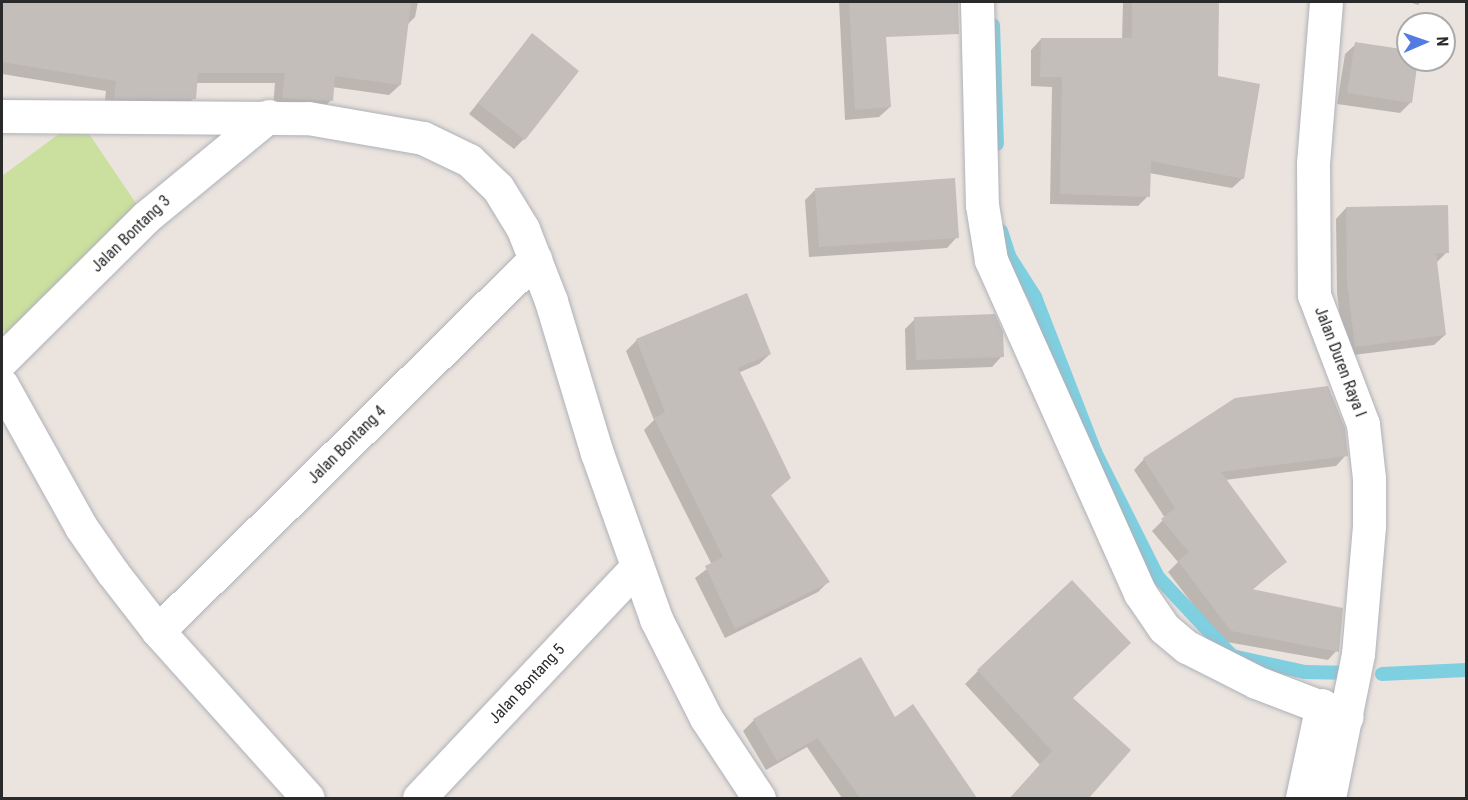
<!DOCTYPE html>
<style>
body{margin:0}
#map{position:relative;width:1468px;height:800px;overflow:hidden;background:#ebe4de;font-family:"Roboto Condensed",sans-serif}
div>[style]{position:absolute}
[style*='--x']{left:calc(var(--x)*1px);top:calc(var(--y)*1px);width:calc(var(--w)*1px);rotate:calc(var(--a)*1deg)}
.pitch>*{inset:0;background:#cbe09e}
.shadow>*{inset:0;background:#0003}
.stream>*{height:14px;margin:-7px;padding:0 7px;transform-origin:7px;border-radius:7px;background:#7ecfe0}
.building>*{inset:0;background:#c3beba}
.roads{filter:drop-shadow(0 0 2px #afb1b9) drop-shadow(0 0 2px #afb1b9)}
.minor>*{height:33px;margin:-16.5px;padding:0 16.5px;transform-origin:16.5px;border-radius:16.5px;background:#fff}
span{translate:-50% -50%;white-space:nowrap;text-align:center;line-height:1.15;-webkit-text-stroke:5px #fff;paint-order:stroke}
.street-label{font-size:16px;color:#2a2a2a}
.frame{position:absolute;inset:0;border:3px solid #2a2a2a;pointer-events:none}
.north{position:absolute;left:1396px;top:12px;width:60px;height:60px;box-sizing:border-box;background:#fff;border:2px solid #aaa;border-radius:50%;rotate:88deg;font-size:16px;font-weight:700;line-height:24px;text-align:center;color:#2a2a2a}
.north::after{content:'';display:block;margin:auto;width:21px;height:27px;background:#527be4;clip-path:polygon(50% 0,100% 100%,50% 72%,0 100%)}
</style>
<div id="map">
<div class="pitch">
<i style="clip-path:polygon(79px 119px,150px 224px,12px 342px,2px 328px,2px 176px)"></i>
</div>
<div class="shadow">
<i style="clip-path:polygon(2px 2px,418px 2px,415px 17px,407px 25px,400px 85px,389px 95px,332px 87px,331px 100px,321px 111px,273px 108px,275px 83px,196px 83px,194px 98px,184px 108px,104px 108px,106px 91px,2px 74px)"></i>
<i style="clip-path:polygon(839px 2px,958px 2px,876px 38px,890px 107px,879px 117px,845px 120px)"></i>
<i style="clip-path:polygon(1123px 2px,1218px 2px,1216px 77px,1243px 178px,1232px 188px,1149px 173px,1148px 196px,1138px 206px,1050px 204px,1052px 87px,1031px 86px,1031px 50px,1041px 39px,1122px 40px)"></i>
<i style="clip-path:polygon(1409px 2px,1421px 2px,1418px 5px)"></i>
<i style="clip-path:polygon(532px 35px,524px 139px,514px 149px,469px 114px)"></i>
<i style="clip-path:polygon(1356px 44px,1408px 52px,1408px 60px,1415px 60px,1410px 103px,1400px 113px,1337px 104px,1345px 54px)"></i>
<i style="clip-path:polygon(815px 190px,957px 237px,947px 248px,809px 257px,805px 200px)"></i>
<i style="clip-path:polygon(1346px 208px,1447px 252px,1436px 263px,1445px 335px,1434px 345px,1345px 356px,1337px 293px,1336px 219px)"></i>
<i style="clip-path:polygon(915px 319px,1002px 356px,992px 367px,906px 370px,905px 329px)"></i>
<i style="clip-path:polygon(637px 340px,770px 354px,759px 364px,738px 373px,789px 478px,770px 496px,828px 582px,818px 592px,725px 638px,695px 578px,712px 565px,644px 430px,654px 420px,626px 351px)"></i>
<i style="clip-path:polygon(1346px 455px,1336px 466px,1225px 480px,1285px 562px,1251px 591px,1338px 649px,1328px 660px,1221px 641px,1168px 572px,1178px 562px,1152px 531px,1165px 518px,1134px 470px,1144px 459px)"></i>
<i style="clip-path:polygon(978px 671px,1071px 699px,1129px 750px,1087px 798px,1010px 798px,1040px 765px,965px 684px)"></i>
<i style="clip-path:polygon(912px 706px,975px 798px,842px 798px,807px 747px,766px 770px,743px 731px,754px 720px,894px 719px)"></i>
</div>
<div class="stream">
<i style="--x:993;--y:25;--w:119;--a:88.1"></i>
<i style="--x:1001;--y:231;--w:26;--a:72"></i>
<i style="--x:1009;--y:256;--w:49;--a:57.6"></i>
<i style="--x:1035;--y:297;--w:166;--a:68.8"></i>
<i style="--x:1095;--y:452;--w:140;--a:63.3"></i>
<i style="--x:1158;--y:577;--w:108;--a:46.9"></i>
<i style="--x:1232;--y:656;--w:75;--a:12.4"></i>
<i style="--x:1305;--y:672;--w:50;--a:1.1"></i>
<i style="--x:1382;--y:674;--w:84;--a:-2.7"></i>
</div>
<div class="building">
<i style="clip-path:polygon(2px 2px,411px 2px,401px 85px,335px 76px,333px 101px,282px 98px,285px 73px,198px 73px,196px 99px,114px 98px,116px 81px,2px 62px)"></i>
<i style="clip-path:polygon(849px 2px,958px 2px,959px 34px,886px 37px,891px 107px,855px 110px)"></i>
<i style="clip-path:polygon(1132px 2px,1219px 2px,1218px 76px,1260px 84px,1244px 179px,1151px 161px,1150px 197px,1060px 194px,1062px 77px,1040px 77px,1041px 38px,1132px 38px)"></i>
<i style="clip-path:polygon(532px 33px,579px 71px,525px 140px,478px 103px)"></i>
<i style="clip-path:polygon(1355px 42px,1408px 50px,1408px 60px,1418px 60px,1412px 103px,1347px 93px)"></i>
<i style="clip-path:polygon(955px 178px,959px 238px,819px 247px,815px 188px)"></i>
<i style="clip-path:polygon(1448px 205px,1449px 253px,1436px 253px,1446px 335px,1355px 347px,1347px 282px,1346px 207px)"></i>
<i style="clip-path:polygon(747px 293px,771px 354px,738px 368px,791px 478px,771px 495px,830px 582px,735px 629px,705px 566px,723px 557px,654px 418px,665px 412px,636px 339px)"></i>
<i style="clip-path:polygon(995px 314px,1003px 332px,1004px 357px,916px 360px,914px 317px)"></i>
<i style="clip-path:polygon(1328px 386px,1345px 428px,1348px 456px,1221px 472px,1287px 562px,1252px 589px,1343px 608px,1339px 652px,1231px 631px,1178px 561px,1189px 552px,1161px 519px,1175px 508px,1143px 458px,1235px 398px)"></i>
<i style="clip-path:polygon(1072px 580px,1131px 643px,1073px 698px,1131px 750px,1089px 798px,1010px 798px,1052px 751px,977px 670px)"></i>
<i style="clip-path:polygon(861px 657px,895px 717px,913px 704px,977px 798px,860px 798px,818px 738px,777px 761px,753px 719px)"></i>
</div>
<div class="roads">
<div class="minor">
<i style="--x:977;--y:2;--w:203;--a:88.6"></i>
<i style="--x:982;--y:205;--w:56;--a:80.7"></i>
<i style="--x:991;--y:260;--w:365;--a:65.9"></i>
<i style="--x:1140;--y:593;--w:42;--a:55.6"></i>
<i style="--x:1164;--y:628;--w:30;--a:40"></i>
<i style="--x:1187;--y:647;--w:77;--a:26.9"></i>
<i style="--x:1256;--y:682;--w:97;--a:21"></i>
<i style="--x:1326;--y:2;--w:162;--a:94.6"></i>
<i style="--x:1313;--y:163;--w:132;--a:89.6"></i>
<i style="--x:1314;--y:295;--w:138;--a:69.2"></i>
<i style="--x:1363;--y:424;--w:54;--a:83.7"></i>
<i style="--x:1369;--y:478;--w:48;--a:90"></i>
<i style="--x:1369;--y:526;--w:128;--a:94.9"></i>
<i style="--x:1358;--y:654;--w:147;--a:101.4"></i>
<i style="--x:2;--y:116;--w:306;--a:0.4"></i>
<i style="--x:308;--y:118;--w:117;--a:9.9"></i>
<i style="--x:423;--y:138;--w:51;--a:25.6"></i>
<i style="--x:469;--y:160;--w:40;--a:44"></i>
<i style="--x:498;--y:188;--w:48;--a:58.6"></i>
<i style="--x:523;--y:229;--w:77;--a:68.7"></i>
<i style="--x:551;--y:301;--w:159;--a:73.2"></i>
<i style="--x:597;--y:453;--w:176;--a:70.4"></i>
<i style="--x:656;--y:619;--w:111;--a:63.2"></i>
<i style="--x:706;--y:718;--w:96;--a:56.5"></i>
<i style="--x:2;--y:360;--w:203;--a:-44.8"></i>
<i style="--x:146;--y:217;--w:159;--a:-39.4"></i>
<i style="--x:2;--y:385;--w:162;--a:60.9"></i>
<i style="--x:81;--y:527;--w:56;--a:55.2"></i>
<i style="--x:113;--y:573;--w:73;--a:52.2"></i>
<i style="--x:158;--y:631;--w:224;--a:48.1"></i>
<i style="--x:158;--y:631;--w:530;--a:-44.62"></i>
<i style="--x:419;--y:798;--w:315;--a:-46.7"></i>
<i style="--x:1302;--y:798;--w:95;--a:-77.9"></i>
</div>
</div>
<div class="street-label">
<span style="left:131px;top:234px;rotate:-44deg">Jalan Bontang 3</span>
<span style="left:1340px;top:362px;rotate:69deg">Jalan Duren Raya I</span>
<span style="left:347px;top:445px;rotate:-45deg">Jalan Bontang 4</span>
<span style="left:527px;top:684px;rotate:-47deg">Jalan Bontang 5</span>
</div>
<div class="frame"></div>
<div class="north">N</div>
</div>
